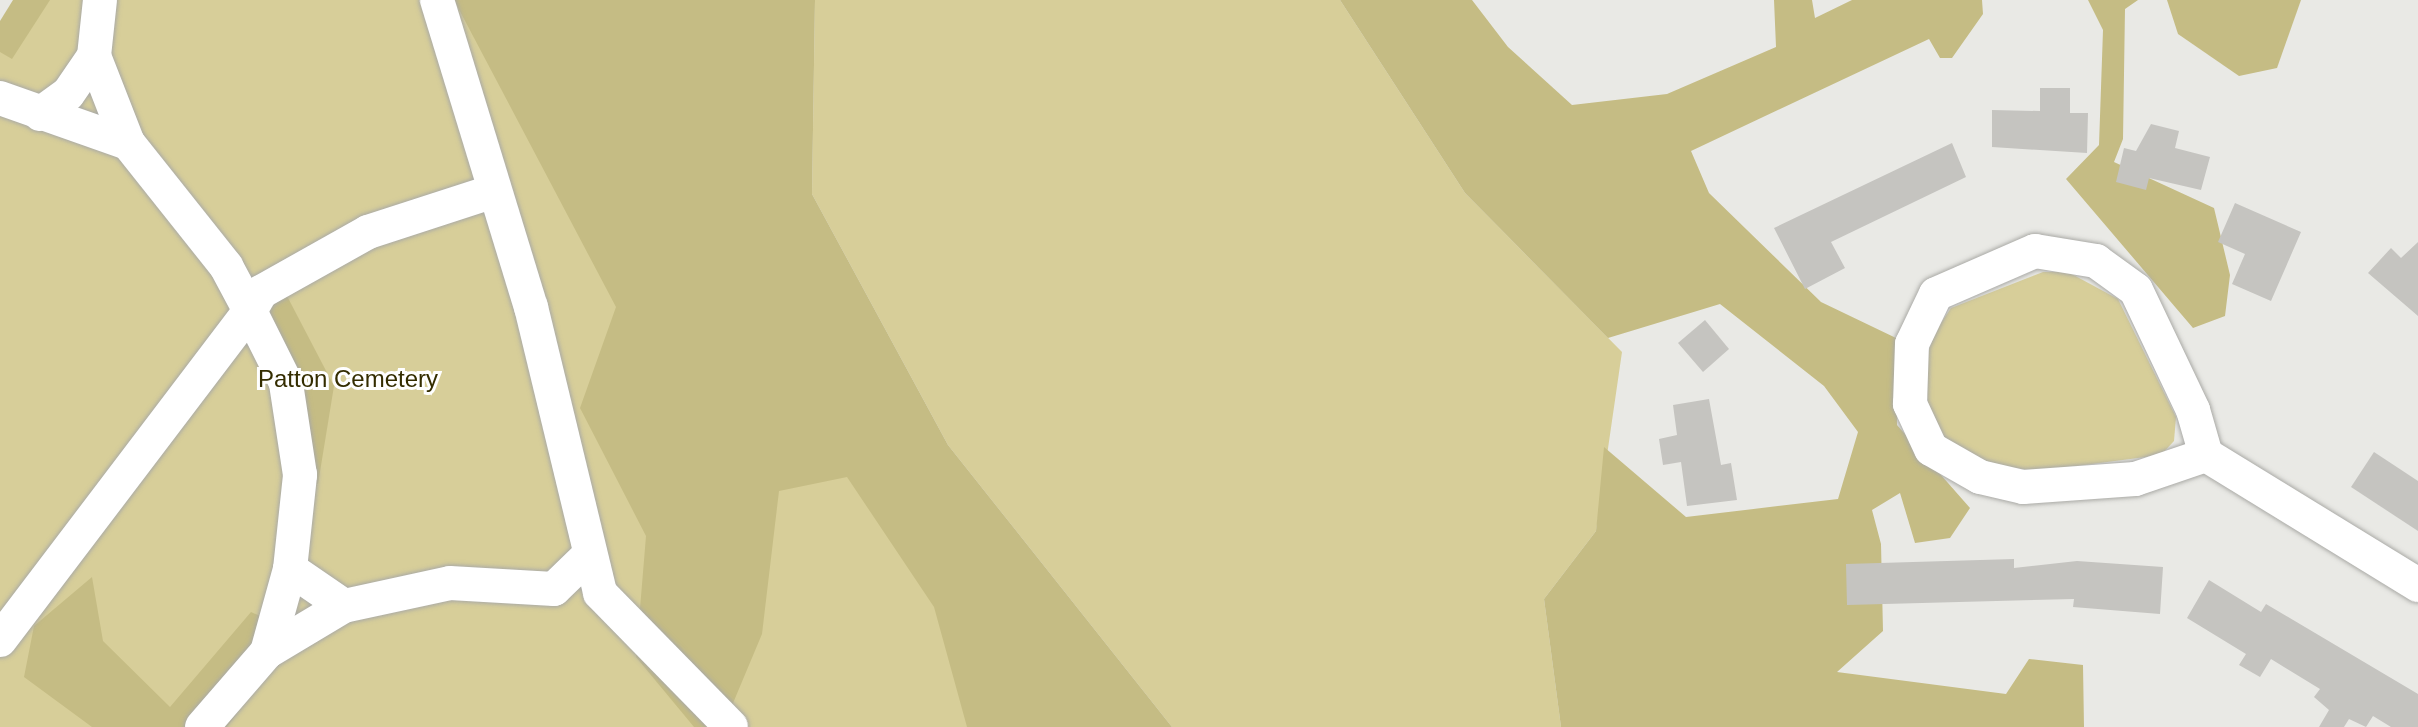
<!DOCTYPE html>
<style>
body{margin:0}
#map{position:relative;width:2418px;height:727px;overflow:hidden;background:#e9e9e5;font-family:Helvetica,sans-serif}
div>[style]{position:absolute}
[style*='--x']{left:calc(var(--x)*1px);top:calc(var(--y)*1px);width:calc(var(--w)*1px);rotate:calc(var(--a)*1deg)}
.green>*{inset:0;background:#d7ce99}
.forest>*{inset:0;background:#c5bc84}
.building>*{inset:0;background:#c5c4c0}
.roads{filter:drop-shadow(0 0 2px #aaaaa6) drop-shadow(0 0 2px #aaaaa6)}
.minor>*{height:34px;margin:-17px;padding:0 17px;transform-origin:17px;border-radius:17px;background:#fff}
span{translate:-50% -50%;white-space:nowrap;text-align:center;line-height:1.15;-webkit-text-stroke:6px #fff;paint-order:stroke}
.park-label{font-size:24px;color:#342d00}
</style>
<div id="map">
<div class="green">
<i style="clip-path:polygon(29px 0,528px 0,1089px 727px,0 727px,0 48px)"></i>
<i style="clip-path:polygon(815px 0,1340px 0,1465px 193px,1622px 352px,1596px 531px,1544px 599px,1561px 727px,1172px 727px,948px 445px,812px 194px)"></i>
<i style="clip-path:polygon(2043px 272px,2068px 272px,2118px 299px,2176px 417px,2174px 441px,2161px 455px,2038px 471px,1998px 466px,1950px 446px,1929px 411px,1924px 365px,1935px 332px,1951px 308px)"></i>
</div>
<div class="forest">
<i style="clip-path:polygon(13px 0,50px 0,12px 59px,0 52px,0 21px)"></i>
<i style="clip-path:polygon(454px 0,815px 0,812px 194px,948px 445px,1172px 727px,967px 727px,934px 607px,847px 477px,779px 491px,762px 634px,723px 727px,694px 727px,636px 657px,646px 536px,580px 408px,616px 307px)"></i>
<i style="clip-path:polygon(1340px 0,1472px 0,1508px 47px,1572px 105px,1667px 94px,1776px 47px,1774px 0,1812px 0,1815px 18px,1852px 0,1982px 0,1983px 14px,1952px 58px,1940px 58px,1929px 39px,1691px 151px,1709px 193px,1821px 302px,1896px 338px,1897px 425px,1970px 508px,1950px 538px,1915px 543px,1900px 493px,1872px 510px,1881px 544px,1883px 631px,1837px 672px,2006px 694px,2029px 659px,2083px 665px,2084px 727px,1561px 727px,1544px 599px,1596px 531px,1604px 447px,1686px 517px,1838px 499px,1858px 432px,1824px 386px,1720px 304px,1608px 338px,1465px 193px)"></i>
<i style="clip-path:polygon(2088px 0,2138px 0,2125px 9px,2123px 139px,2114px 162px,2214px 208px,2230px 275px,2225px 316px,2193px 328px,2066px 179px,2099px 145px,2103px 30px)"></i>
<i style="clip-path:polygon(2167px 0,2301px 0,2277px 68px,2239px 76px,2178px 34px)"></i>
<i style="clip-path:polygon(277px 292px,287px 296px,334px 386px,318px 484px,304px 483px,268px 316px)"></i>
<i style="clip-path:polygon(92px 577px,103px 641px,170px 707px,251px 612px,285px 627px,293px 653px,261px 680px,227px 727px,92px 727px,24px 677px,34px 626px)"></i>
</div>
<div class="building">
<i style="clip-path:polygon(2040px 88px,2070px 88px,2070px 113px,2088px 113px,2087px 153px,1992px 147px,1992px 110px,2040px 111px)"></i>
<i style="clip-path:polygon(2151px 124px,2179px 131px,2175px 148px,2210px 157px,2201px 190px,2149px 178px,2146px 190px,2116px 182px,2124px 148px,2136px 151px)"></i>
<i style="clip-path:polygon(1952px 143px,1966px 177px,1831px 242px,1845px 268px,1805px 289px,1774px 228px)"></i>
<i style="clip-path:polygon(2235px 203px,2301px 232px,2271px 301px,2232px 284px,2245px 254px,2218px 242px)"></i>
<i style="clip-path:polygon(2418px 242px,2418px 316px,2368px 273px,2391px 248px,2401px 258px)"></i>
<i style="clip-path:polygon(1705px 320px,1729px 349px,1703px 372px,1678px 343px)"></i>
<i style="clip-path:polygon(1709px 399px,1721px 465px,1731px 463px,1737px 500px,1687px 506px,1681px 462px,1663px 465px,1659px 439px,1677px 435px,1673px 405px)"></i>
<i style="clip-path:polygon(2374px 452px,2418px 481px,2418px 531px,2351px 487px)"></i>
<i style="clip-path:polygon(2014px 559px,2014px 568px,2077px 561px,2163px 567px,2160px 614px,2073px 607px,2074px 599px,1847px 605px,1846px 564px)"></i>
<i style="clip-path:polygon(2209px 580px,2261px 612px,2266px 604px,2418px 694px,2418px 727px,2391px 727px,2373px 716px,2366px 727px,2349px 719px,2344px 727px,2319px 727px,2329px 710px,2314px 697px,2320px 689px,2271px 659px,2260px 677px,2239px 665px,2246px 654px,2187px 618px)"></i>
</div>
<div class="roads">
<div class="minor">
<i style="--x:437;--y:0;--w:321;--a:73"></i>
<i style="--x:531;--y:307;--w:294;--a:76.4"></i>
<i style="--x:600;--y:593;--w:187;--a:45.6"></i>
<i style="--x:0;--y:98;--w:136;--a:19.4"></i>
<i style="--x:128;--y:143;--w:93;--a:-111.3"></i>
<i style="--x:94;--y:56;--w:56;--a:-83.9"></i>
<i style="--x:40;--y:114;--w:34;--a:-36"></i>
<i style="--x:68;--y:94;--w:46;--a:-55.6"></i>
<i style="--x:2035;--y:251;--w:62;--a:9.3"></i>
<i style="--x:2096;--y:261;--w:49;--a:35.9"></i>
<i style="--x:2136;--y:290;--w:133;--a:64.6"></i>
<i style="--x:2193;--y:410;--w:47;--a:73.9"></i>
<i style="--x:2206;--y:455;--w:75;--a:161.3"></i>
<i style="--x:2135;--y:479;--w:112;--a:175.9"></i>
<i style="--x:2023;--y:487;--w:44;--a:-166.9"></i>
<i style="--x:1980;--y:477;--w:56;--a:-150.3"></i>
<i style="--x:1931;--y:449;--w:50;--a:-115"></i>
<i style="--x:1910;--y:404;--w:60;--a:-88.1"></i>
<i style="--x:1912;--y:344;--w:55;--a:-64.4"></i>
<i style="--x:1936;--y:294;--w:108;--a:-23.5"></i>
<i style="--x:2206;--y:455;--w:249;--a:31.5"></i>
<i style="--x:290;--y:569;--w:65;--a:34.4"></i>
<i style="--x:344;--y:606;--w:108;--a:-12.2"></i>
<i style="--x:450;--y:583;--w:104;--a:3.3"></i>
<i style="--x:554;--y:589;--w:46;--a:-44.1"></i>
<i style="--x:0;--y:640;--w:413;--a:-52.8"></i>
<i style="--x:250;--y:311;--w:51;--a:-118.1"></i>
<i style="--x:226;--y:266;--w:157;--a:-128.5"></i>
<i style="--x:267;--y:652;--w:90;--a:-30.9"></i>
<i style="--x:202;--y:727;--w:99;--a:-49.1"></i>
<i style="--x:267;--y:652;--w:86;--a:-74.5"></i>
<i style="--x:290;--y:569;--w:95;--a:-83.9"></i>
<i style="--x:300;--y:475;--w:93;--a:-98.7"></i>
<i style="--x:286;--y:383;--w:80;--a:-116.6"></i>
<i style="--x:250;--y:311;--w:22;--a:-60"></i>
<i style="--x:261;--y:292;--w:123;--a:-29.3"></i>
<i style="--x:368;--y:232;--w:129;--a:-18"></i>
</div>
</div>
<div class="park-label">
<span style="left:348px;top:379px">Patton Cemetery</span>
</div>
</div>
